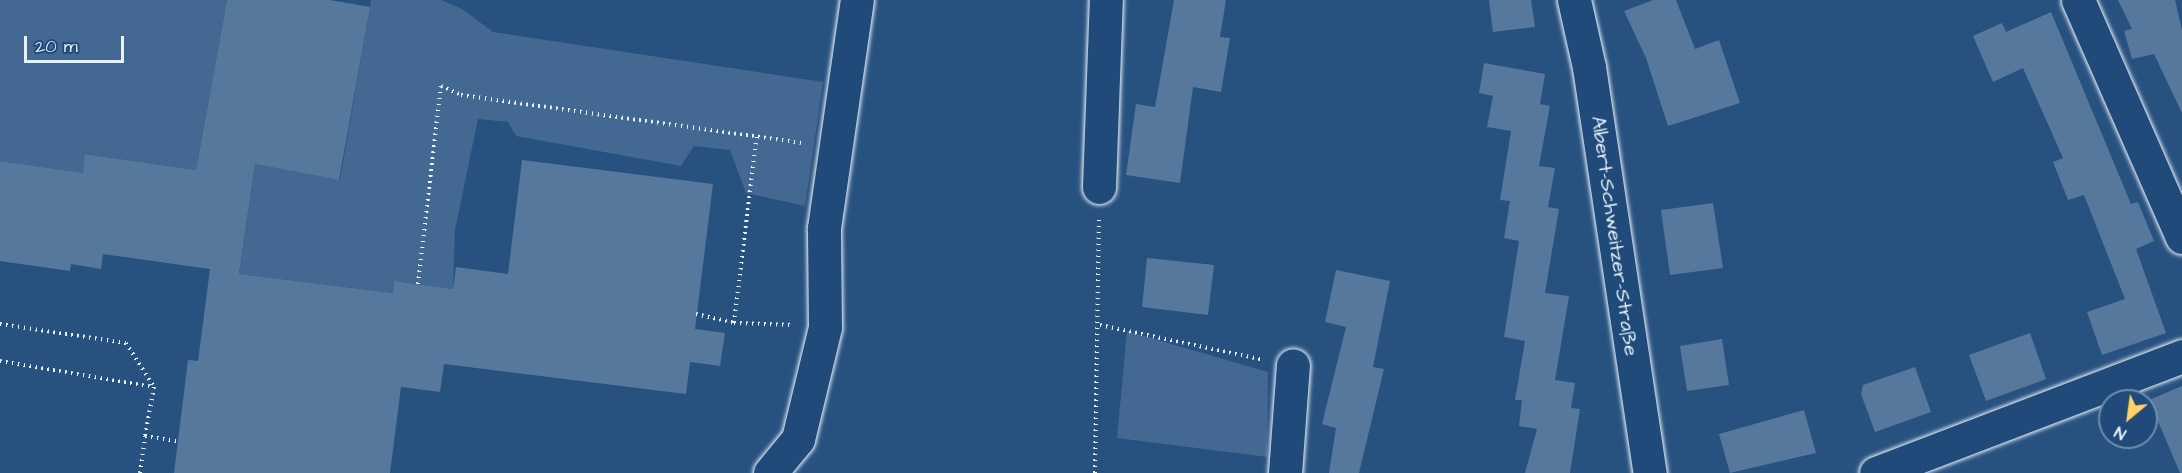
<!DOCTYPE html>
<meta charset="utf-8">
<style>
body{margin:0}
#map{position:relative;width:2182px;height:473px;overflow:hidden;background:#27517f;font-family:"Architects Daughter",sans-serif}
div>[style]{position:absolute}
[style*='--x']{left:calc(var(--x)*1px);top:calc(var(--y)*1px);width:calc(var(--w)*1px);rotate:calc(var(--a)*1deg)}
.green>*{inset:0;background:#436891}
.building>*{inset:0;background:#57789d}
.path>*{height:4px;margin-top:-2px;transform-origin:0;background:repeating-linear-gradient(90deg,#e8f1f8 0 1.5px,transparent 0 6px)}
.roads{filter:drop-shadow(0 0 2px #e8f1f8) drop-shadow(0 0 2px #e8f1f8)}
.minor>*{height:33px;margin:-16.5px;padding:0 16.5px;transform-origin:16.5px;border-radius:16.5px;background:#1f4a7a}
span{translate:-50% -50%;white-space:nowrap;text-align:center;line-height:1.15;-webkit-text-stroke:4.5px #1f4a7a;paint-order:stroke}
.street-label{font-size:20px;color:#e8f1f8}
.north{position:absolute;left:2098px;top:389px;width:60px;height:60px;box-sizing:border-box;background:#1f4a7a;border:2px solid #6f8dac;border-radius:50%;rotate:209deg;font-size:16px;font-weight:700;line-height:24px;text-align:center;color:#e8f1f8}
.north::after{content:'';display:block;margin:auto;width:21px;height:27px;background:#ffd166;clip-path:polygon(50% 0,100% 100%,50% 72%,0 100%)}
.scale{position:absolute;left:24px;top:36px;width:100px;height:27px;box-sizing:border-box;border:3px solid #e8f1f8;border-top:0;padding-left:8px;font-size:18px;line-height:21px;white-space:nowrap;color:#e8f1f8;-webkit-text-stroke:4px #1f4a7a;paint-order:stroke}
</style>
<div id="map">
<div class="green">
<i style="clip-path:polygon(0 0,227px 0,196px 170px,86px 154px,83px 173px,0 161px)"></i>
<i style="clip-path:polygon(371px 0,441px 0,462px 9px,493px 32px,823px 82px,805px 206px,746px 193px,730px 150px,694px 146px,681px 166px,516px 136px,508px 122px,478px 119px,455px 230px,453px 289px,394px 281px,393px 293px,239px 274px,255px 164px,340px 180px)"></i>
<i style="clip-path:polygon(1127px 331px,1268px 372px,1267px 457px,1117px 438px)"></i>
</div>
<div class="building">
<i style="clip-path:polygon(227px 0,330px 0,370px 7px,339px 180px,255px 164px,239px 274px,393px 293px,394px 281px,453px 289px,456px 267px,508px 274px,522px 160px,713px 184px,695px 329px,725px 333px,720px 366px,690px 362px,686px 394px,444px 364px,440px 392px,401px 387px,390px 473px,174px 473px,188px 360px,198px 361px,210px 269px,103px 254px,101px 269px,71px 264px,70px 271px,0 261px,0 161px,83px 173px,85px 154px,196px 170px)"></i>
<i style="clip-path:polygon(1174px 0,1226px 0,1220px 37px,1230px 38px,1221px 92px,1193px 87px,1180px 183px,1126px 175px,1136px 104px,1155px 107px)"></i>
<i style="clip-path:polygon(1489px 0,1531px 0,1535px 27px,1493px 32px)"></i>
<i style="clip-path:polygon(1653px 0,1676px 0,1695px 49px,1719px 40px,1740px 103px,1668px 126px,1646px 58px,1624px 11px)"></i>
<i style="clip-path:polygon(2118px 0,2175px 0,2182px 30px,2182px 113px,2154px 54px,2132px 59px,2124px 31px,2132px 29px)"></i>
<i style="clip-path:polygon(2051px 12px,2131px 204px,2138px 202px,2154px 241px,2136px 249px,2166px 333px,2102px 355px,2087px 312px,2125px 299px,2084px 195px,2068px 200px,2053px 162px,2063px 158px,2023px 68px,1993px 82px,1973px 36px,2002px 23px,2006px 32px)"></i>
<i style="clip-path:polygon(1484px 63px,1545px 74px,1540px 104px,1550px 106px,1539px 166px,1555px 168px,1548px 207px,1559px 209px,1545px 293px,1569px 296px,1555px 380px,1575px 383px,1571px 408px,1580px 409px,1570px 473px,1525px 473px,1537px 429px,1519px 426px,1522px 400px,1515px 400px,1525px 341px,1504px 337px,1519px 241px,1504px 238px,1510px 201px,1500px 200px,1511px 131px,1487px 127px,1493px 96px,1479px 93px)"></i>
<i style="clip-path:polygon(1713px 203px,1723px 268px,1670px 275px,1661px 210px)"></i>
<i style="clip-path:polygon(1147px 258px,1214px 265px,1208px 315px,1142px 307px)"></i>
<i style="clip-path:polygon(1336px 270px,1390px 281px,1373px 367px,1384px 369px,1359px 473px,1329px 473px,1336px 428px,1322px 424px,1346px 327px,1325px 322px)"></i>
<i style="clip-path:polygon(2030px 333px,2046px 379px,1986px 401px,1969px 355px)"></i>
<i style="clip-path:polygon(1722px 339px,1729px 385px,1687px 391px,1680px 346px)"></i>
<i style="clip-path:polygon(1915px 367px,1931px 412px,1875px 432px,1861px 394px,1863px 385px)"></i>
<i style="clip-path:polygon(2182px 386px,2182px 473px,2180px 473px,2149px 400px)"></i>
<i style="clip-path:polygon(1804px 410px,1816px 453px,1730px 473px,1719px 434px)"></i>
</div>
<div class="path">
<i style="--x:418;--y:284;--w:199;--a:-83.4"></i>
<i style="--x:441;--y:86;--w:22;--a:24"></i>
<i style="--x:461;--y:95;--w:344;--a:8"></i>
<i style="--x:696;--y:314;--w:39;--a:13"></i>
<i style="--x:734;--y:323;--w:59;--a:1.9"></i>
<i style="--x:734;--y:323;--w:190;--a:-83.1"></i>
<i style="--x:0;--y:324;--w:127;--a:8.6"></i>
<i style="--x:126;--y:343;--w:52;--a:57.5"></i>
<i style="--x:154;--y:387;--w:50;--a:100.4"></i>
<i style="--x:1100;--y:325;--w:164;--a:12"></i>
<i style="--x:0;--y:361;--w:155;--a:9.6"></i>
<i style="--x:140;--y:473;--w:37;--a:-82"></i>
<i style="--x:145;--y:436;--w:33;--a:9"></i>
<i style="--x:1095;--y:473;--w:254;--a:-89.1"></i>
</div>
<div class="roads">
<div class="minor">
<i style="--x:1574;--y:0;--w:69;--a:77.4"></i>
<i style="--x:1589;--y:67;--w:411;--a:81.5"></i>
<i style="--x:2078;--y:0;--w:259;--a:66.3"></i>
<i style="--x:1099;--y:187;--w:187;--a:-87.9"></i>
<i style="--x:770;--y:473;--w:44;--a:-50.5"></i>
<i style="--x:798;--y:439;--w:115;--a:-76.4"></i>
<i style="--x:825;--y:327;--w:99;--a:-90.6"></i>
<i style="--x:824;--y:228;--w:230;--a:-81.8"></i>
<i style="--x:1285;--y:473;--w:108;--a:-85.8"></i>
<i style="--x:1876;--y:473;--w:328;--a:-20.9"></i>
</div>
</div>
<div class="street-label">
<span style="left:1614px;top:236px;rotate:82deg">Albert-Schweitzer-Straße</span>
</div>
<div class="north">N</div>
<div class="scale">20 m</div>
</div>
